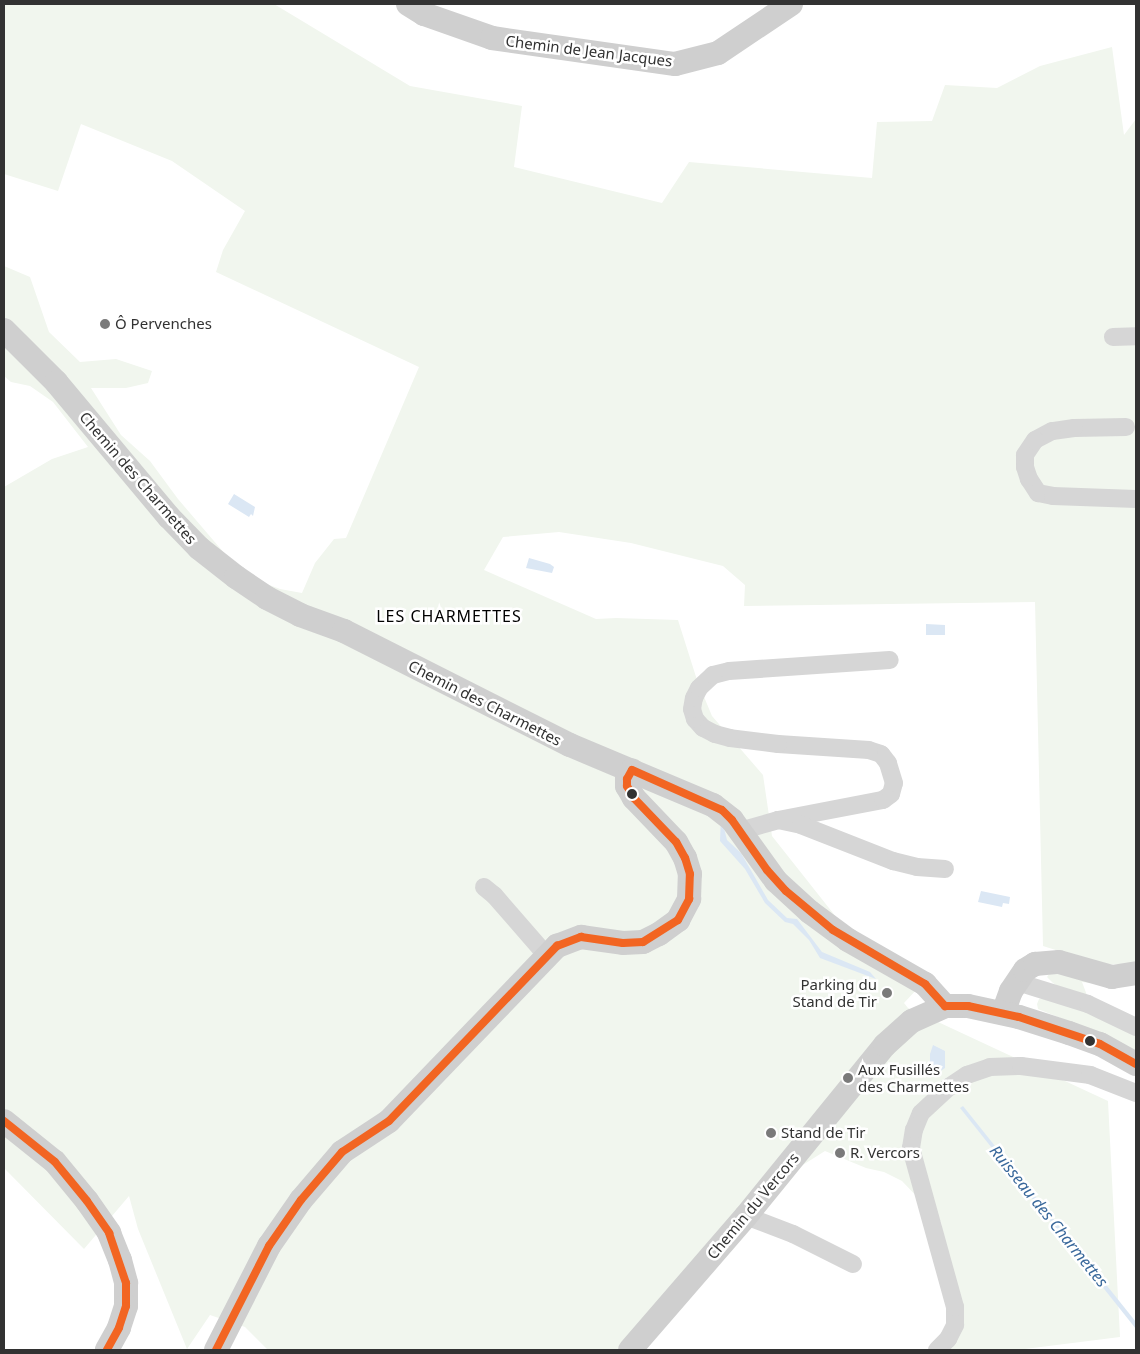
<!DOCTYPE html>
<meta charset="utf-8">
<style>
body{margin:0}
#map{position:relative;width:1140px;height:1354px;overflow:hidden;background:#fff;font-family:"Noto Sans",sans-serif}
div>[style]{position:absolute}
[style*='--x']{left:calc(var(--x)*1px);top:calc(var(--y)*1px);width:calc(var(--w)*1px);rotate:calc(var(--a)*1deg)}
.green>*{inset:0;background:#f1f6ee}
.water>*{inset:0;background:#dbe7f4}
.street>*{height:18px;margin:-9px;padding:0 9px;transform-origin:9px;border-radius:9px;background:#d6d6d6}
.secondary>*{height:24px;margin:-12px;padding:0 12px;transform-origin:12px;border-radius:12px;background:#cfcfcf}
.bus-1>*{height:8px;margin:-4px;padding:0 4px;transform-origin:4px;border-radius:4px;background:#f26522}
.dots>*{width:14px;height:14px;translate:-50% -50%;box-sizing:border-box;border:2px solid #fff;border-radius:50%}
span{translate:-50% -50%;white-space:nowrap;text-align:center;line-height:1.15;-webkit-text-stroke:5px #fff;paint-order:stroke}
.street-label{font-size:15px;color:#323232}
.poi-label{font-size:15px;color:#323232}
.left{translate:0 -50%;text-align:left}
.right{translate:-100% -50%;text-align:right}
.neighbourhood-label{font-size:16px;color:#000;letter-spacing:1px}
.water-label{font-size:16px;color:#39689b;font-style:italic}
.frame{position:absolute;inset:0;border:5px solid #323232;pointer-events:none}
</style>
<div id="map">
<div class="green">
<i style="clip-path:polygon(4px 4px,274px 4px,410px 86px,522px 106px,514px 167px,662px 203px,689px 162px,872px 178px,877px 122px,932px 121px,945px 85px,997px 88px,1040px 66px,1112px 47px,1124px 135px,1136px 119px,1136px 963px,1103px 965px,1043px 946px,1035px 602px,744px 606px,745px 585px,723px 566px,631px 543px,559px 532px,503px 537px,484px 570px,596px 619px,616px 618px,678px 620px,697px 680px,712px 716px,763px 775px,772px 836px,878px 970px,918px 988px,904px 1003px,908px 1008px,1108px 1101px,1120px 1337px,1017px 1350px,947px 1350px,957px 1340px,941px 1222px,902px 1181px,884px 1172px,866px 1168px,825px 1151px,771px 1185px,631px 1350px,268px 1350px,245px 1327px,210px 1315px,187px 1349px,138px 1229px,129px 1196px,84px 1249px,4px 1168px,4px 487px,52px 459px,88px 447px,53px 402px,30px 386px,11px 382px,4px 376px,4px 266px,30px 277px,49px 332px,80px 362px,116px 359px,152px 371px,148px 383px,126px 388px,91px 388px,121px 435px,150px 461px,178px 499px,243px 575px,280px 589px,302px 593px,315px 563px,334px 539px,346px 538px,419px 367px,216px 272px,223px 250px,245px 211px,172px 161px,81px 124px,58px 191px,4px 174px)"></i>
<i style="clip-path:polygon(1051px 971px,1108px 985px,1082px 982px,1088px 998px,1064px 991px,1053px 983px,1047px 977px)"></i>
<i style="clip-path:polygon(1046px 997px,1073px 1004px,1136px 1034px,1136px 1055px,1078px 1025px,1038px 1009px,1037px 1004px,1039px 999px)"></i>
</div>
<div class="water">
<i style="clip-path:polygon(234px 494px,255px 507px,253px 516px,251px 514px,249px 517px,228px 504px)"></i>
<i style="clip-path:polygon(529px 558px,550px 564px,554px 567px,552px 573px,526px 568px)"></i>
<i style="clip-path:polygon(926px 624px,945px 625px,945px 635px,926px 635px)"></i>
<i style="clip-path:polygon(721px 816px,727px 840px,741px 853px,768px 900px,787px 918px,797px 919px,822px 952px,870px 972px,876px 979px,820px 958px,809px 940px,793px 924px,785px 922px,765px 903px,745px 869px,720px 841px)"></i>
<i style="clip-path:polygon(981px 891px,1010px 897px,1009px 904px,1003px 903px,1002px 907px,978px 902px)"></i>
<i style="clip-path:polygon(933px 1045px,945px 1051px,945px 1068px,935px 1075px,930px 1065px,930px 1054px)"></i>
<i style="clip-path:polygon(963px 1106px,1136px 1322px,1136px 1329px,960px 1108px)"></i>
</div>
<div class="street">
<i style="--x:1113;--y:337;--w:23;--a:-2"></i>
<i style="--x:1126;--y:427;--w:52;--a:178.9"></i>
<i style="--x:1074;--y:428;--w:22;--a:172"></i>
<i style="--x:1052;--y:431;--w:19;--a:152"></i>
<i style="--x:1035;--y:440;--w:18;--a:124"></i>
<i style="--x:1025;--y:455;--w:12;--a:90"></i>
<i style="--x:1025;--y:467;--w:13;--a:72"></i>
<i style="--x:1029;--y:479;--w:17;--a:57"></i>
<i style="--x:1038;--y:493;--w:15;--a:11"></i>
<i style="--x:1053;--y:496;--w:83;--a:2.1"></i>
<i style="--x:778;--y:820;--w:107;--a:-10.8"></i>
<i style="--x:883;--y:800;--w:10;--a:-37"></i>
<i style="--x:891;--y:794;--w:11;--a:-75"></i>
<i style="--x:894;--y:783;--w:21;--a:-107"></i>
<i style="--x:888;--y:763;--w:11;--a:-128"></i>
<i style="--x:881;--y:754;--w:13;--a:-162"></i>
<i style="--x:869;--y:750;--w:91;--a:-176.2"></i>
<i style="--x:778;--y:744;--w:48;--a:-172.9"></i>
<i style="--x:730;--y:738;--w:16;--a:-165"></i>
<i style="--x:715;--y:734;--w:13;--a:-153"></i>
<i style="--x:703;--y:728;--w:12;--a:-132"></i>
<i style="--x:695;--y:719;--w:10;--a:-107"></i>
<i style="--x:692;--y:709;--w:11;--a:-80"></i>
<i style="--x:694;--y:698;--w:11;--a:-63"></i>
<i style="--x:699;--y:688;--w:19;--a:-43"></i>
<i style="--x:713;--y:675;--w:16;--a:-14"></i>
<i style="--x:729;--y:671;--w:161;--a:-3.9"></i>
<i style="--x:740;--y:831;--w:40;--a:-16"></i>
<i style="--x:778;--y:820;--w:24;--a:12"></i>
<i style="--x:801;--y:825;--w:99;--a:21.4"></i>
<i style="--x:893;--y:861;--w:25;--a:14"></i>
<i style="--x:917;--y:867;--w:28;--a:4"></i>
<i style="--x:484;--y:887;--w:13;--a:39"></i>
<i style="--x:494;--y:895;--w:81;--a:49"></i>
<i style="--x:1017;--y:982;--w:74;--a:17.2"></i>
<i style="--x:1088;--y:1004;--w:53;--a:25.6"></i>
<i style="--x:746;--y:1216;--w:50;--a:21"></i>
<i style="--x:793;--y:1234;--w:67;--a:26.6"></i>
<i style="--x:937;--y:1350;--w:16;--a:-45"></i>
<i style="--x:948;--y:1339;--w:16;--a:-63"></i>
<i style="--x:955;--y:1325;--w:18;--a:-90"></i>
<i style="--x:955;--y:1307;--w:165;--a:-105.5"></i>
<i style="--x:911;--y:1148;--w:18;--a:-81"></i>
<i style="--x:914;--y:1130;--w:18;--a:-68"></i>
<i style="--x:921;--y:1113;--w:38;--a:-43"></i>
<i style="--x:949;--y:1087;--w:22;--a:-34"></i>
<i style="--x:967;--y:1075;--w:24;--a:-19"></i>
<i style="--x:990;--y:1067;--w:31;--a:-2"></i>
<i style="--x:1021;--y:1066;--w:70;--a:7.4"></i>
<i style="--x:1090;--y:1075;--w:49;--a:21.4"></i>
</div>
<div class="secondary">
<i style="--x:408;--y:4;--w:19;--a:32"></i>
<i style="--x:424;--y:14;--w:72;--a:19.4"></i>
<i style="--x:492;--y:38;--w:185;--a:8.1"></i>
<i style="--x:675;--y:64;--w:44;--a:-14.3"></i>
<i style="--x:718;--y:53;--w:88;--a:-33.9"></i>
<i style="--x:4;--y:330;--w:74;--a:45"></i>
<i style="--x:56;--y:382;--w:176;--a:50.1"></i>
<i style="--x:169;--y:517;--w:43;--a:45.9"></i>
<i style="--x:199;--y:548;--w:47;--a:38.1"></i>
<i style="--x:236;--y:577;--w:37;--a:34"></i>
<i style="--x:267;--y:598;--w:37;--a:27"></i>
<i style="--x:300;--y:615;--w:47;--a:20"></i>
<i style="--x:344;--y:631;--w:253;--a:26.8"></i>
<i style="--x:570;--y:745;--w:155;--a:22.8"></i>
<i style="--x:713;--y:805;--w:24;--a:38"></i>
<i style="--x:732;--y:820;--w:75;--a:54.2"></i>
<i style="--x:776;--y:881;--w:46;--a:42.4"></i>
<i style="--x:810;--y:912;--w:47;--a:36.4"></i>
<i style="--x:848;--y:940;--w:89;--a:29.7"></i>
<i style="--x:925;--y:984;--w:30;--a:48"></i>
<i style="--x:1003;--y:1013;--w:23;--a:-70"></i>
<i style="--x:1011;--y:991;--w:25;--a:-56"></i>
<i style="--x:1025;--y:970;--w:12;--a:-31"></i>
<i style="--x:1035;--y:964;--w:24;--a:-5"></i>
<i style="--x:1059;--y:962;--w:55;--a:15.8"></i>
<i style="--x:1112;--y:977;--w:24;--a:-9"></i>
<i style="--x:4;--y:1121;--w:65;--a:38.8"></i>
<i style="--x:55;--y:1162;--w:50;--a:50.6"></i>
<i style="--x:87;--y:1201;--w:39;--a:55"></i>
<i style="--x:109;--y:1233;--w:29;--a:68"></i>
<i style="--x:120;--y:1260;--w:24;--a:75"></i>
<i style="--x:126;--y:1283;--w:23;--a:90"></i>
<i style="--x:126;--y:1306;--w:23;--a:108"></i>
<i style="--x:119;--y:1328;--w:25;--a:119"></i>
<i style="--x:216;--y:1350;--w:117;--a:-63"></i>
<i style="--x:269;--y:1246;--w:56;--a:-55.2"></i>
<i style="--x:301;--y:1200;--w:63;--a:-49.5"></i>
<i style="--x:342;--y:1152;--w:56;--a:-33.4"></i>
<i style="--x:389;--y:1121;--w:243;--a:-46.2"></i>
<i style="--x:557;--y:946;--w:26;--a:-21"></i>
<i style="--x:581;--y:937;--w:42;--a:8.1"></i>
<i style="--x:623;--y:943;--w:20;--a:-3"></i>
<i style="--x:643;--y:942;--w:18;--a:-27"></i>
<i style="--x:659;--y:934;--w:24;--a:-36"></i>
<i style="--x:678;--y:920;--w:24;--a:-62"></i>
<i style="--x:689;--y:899;--w:25;--a:-88"></i>
<i style="--x:690;--y:874;--w:17;--a:-107"></i>
<i style="--x:685;--y:858;--w:18;--a:-119"></i>
<i style="--x:676;--y:842;--w:61;--a:-133.7"></i>
<i style="--x:634;--y:798;--w:14;--a:-120"></i>
<i style="--x:627;--y:786;--w:7;--a:-90"></i>
<i style="--x:627;--y:779;--w:10;--a:-61"></i>
<i style="--x:630;--y:1350;--w:177;--a:-49.1"></i>
<i style="--x:746;--y:1216;--w:220;--a:-50.9"></i>
<i style="--x:885;--y:1045;--w:36;--a:-42"></i>
<i style="--x:912;--y:1021;--w:36;--a:-24"></i>
<i style="--x:945;--y:1006;--w:23;--a:0"></i>
<i style="--x:968;--y:1006;--w:52;--a:12.2"></i>
<i style="--x:1019;--y:1017;--w:52;--a:17.7"></i>
<i style="--x:1069;--y:1033;--w:33;--a:20"></i>
<i style="--x:1100;--y:1044;--w:41;--a:29.1"></i>
</div>
<div class="bus-1">
<i style="--x:632;--y:770;--w:98;--a:24"></i>
<i style="--x:722;--y:810;--w:14;--a:45"></i>
<i style="--x:732;--y:820;--w:61;--a:55"></i>
<i style="--x:767;--y:870;--w:28;--a:48"></i>
<i style="--x:786;--y:891;--w:61;--a:39.7"></i>
<i style="--x:833;--y:930;--w:107;--a:30.4"></i>
<i style="--x:925;--y:984;--w:30;--a:48"></i>
<i style="--x:945;--y:1006;--w:23;--a:0"></i>
<i style="--x:968;--y:1006;--w:52;--a:12.2"></i>
<i style="--x:1019;--y:1017;--w:85;--a:18.4"></i>
<i style="--x:1100;--y:1044;--w:41;--a:29.1"></i>
<i style="--x:4;--y:1121;--w:65;--a:38.8"></i>
<i style="--x:55;--y:1162;--w:50;--a:50.6"></i>
<i style="--x:87;--y:1201;--w:39;--a:55"></i>
<i style="--x:109;--y:1233;--w:53;--a:71.2"></i>
<i style="--x:126;--y:1283;--w:23;--a:90"></i>
<i style="--x:126;--y:1306;--w:23;--a:108"></i>
<i style="--x:119;--y:1328;--w:25;--a:119"></i>
<i style="--x:216;--y:1350;--w:117;--a:-63"></i>
<i style="--x:269;--y:1246;--w:56;--a:-55.2"></i>
<i style="--x:301;--y:1200;--w:63;--a:-49.5"></i>
<i style="--x:342;--y:1152;--w:56;--a:-33.4"></i>
<i style="--x:389;--y:1121;--w:243;--a:-46.2"></i>
<i style="--x:557;--y:946;--w:26;--a:-21"></i>
<i style="--x:581;--y:937;--w:42;--a:8.1"></i>
<i style="--x:623;--y:943;--w:20;--a:-3"></i>
<i style="--x:643;--y:942;--w:41;--a:-32.2"></i>
<i style="--x:678;--y:920;--w:24;--a:-62"></i>
<i style="--x:689;--y:899;--w:25;--a:-88"></i>
<i style="--x:690;--y:874;--w:17;--a:-107"></i>
<i style="--x:685;--y:858;--w:18;--a:-119"></i>
<i style="--x:676;--y:842;--w:61;--a:-133.7"></i>
<i style="--x:634;--y:798;--w:14;--a:-120"></i>
<i style="--x:627;--y:786;--w:7;--a:-90"></i>
<i style="--x:627;--y:779;--w:10;--a:-61"></i>
</div>
<div class="dots">
<i style="left:105px;top:324px;background:#7a7a7a"></i>
<i style="left:632px;top:794px;background:#323232"></i>
<i style="left:887px;top:993px;background:#7a7a7a"></i>
<i style="left:1090px;top:1041px;background:#323232"></i>
<i style="left:848px;top:1078px;background:#7a7a7a"></i>
<i style="left:771px;top:1133px;background:#7a7a7a"></i>
<i style="left:840px;top:1153px;background:#7a7a7a"></i>
</div>
<div class="street-label">
<span style="left:589px;top:51px;rotate:7deg">Chemin de Jean Jacques</span>
<span style="left:138px;top:478px;rotate:49deg">Chemin des Charmettes</span>
<span style="left:485px;top:703px;rotate:27deg">Chemin des Charmettes</span>
<span style="left:753px;top:1206px;rotate:-50deg">Chemin du Vercors</span>
</div>
<div class="poi-label">
<span class="left" style="left:115px;top:324px">Ô Pervenches</span>
<span class="right" style="left:877px;top:993px">Parking du<br>Stand de Tir</span>
<span class="left" style="left:858px;top:1078px">Aux Fusillés<br>des Charmettes</span>
<span class="left" style="left:781px;top:1133px">Stand de Tir</span>
<span class="left" style="left:850px;top:1153px">R. Vercors</span>
</div>
<div class="neighbourhood-label">
<span style="left:449px;top:616px">LES CHARMETTES</span>
</div>
<div class="water-label">
<span style="left:1049px;top:1216px;rotate:51deg">Ruisseau des Charmettes</span>
</div>
<div class="frame"></div>
</div>
